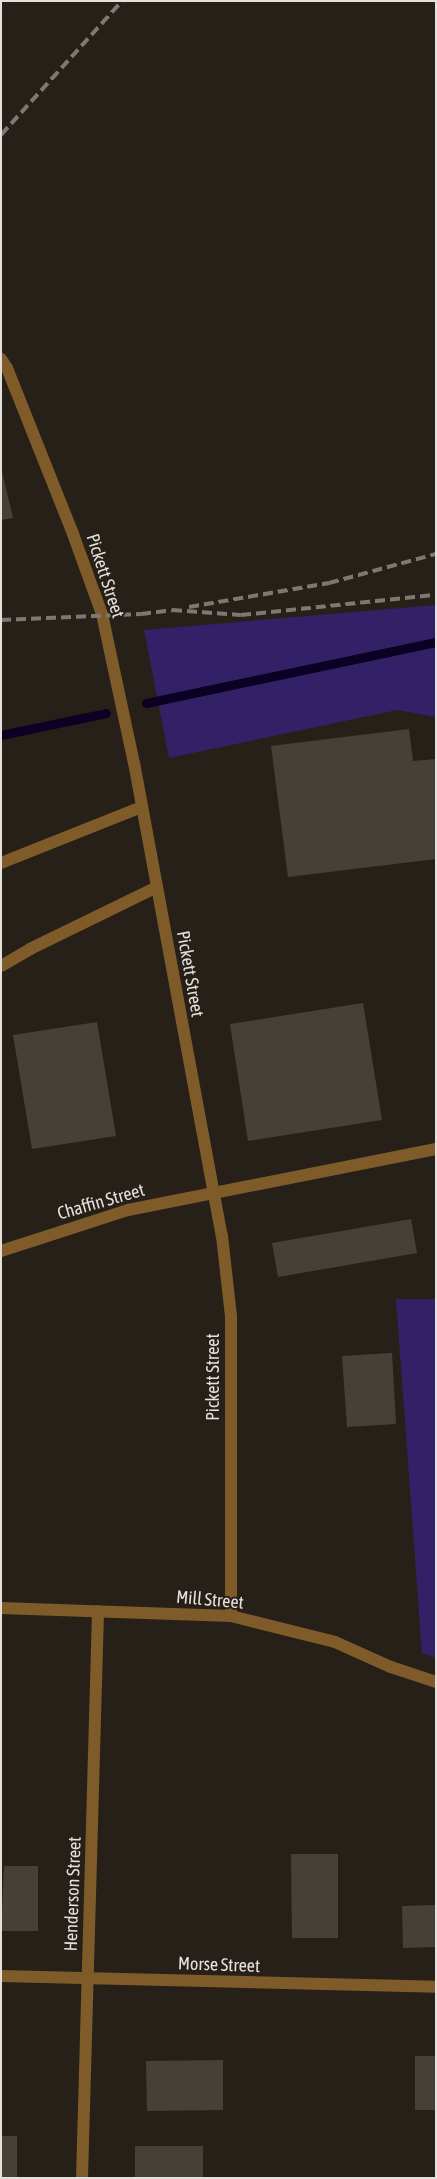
<!DOCTYPE html>
<style>
body{margin:0}
#map{position:relative;width:437px;height:2179px;overflow:hidden;background:#262019;font-family:"Asap Condensed",sans-serif}
div>[style]{position:absolute}
[style*='--x']{left:calc(var(--x)*1px);top:calc(var(--y)*1px);width:calc(var(--w)*1px);rotate:calc(var(--a)*1deg)}
.green>*{inset:0;background:#322166}
.stream>*{height:9px;margin:-4.5px;padding:0 4.5px;transform-origin:4.5px;border-radius:4.5px;background:#0b0124}
.building>*{inset:0;background:#474039}
.service>*{height:12px;margin:-6px;padding:0 6px;transform-origin:6px;border-radius:6px;background:#7f5b29}
.minor>*{height:12px;margin:-6px;padding:0 6px;transform-origin:6px;border-radius:6px;background:#7f5b29}
.rail>*{height:4px;margin-top:-2px;transform-origin:0;background:repeating-linear-gradient(90deg,#7d7871 0 10px,transparent 0 15px)}
span{translate:-50% -50%;white-space:nowrap;text-align:center;line-height:1.15;-webkit-text-stroke:4px #262019;paint-order:stroke}
.street-label{font-size:18px;color:#e4e0db}
.frame{position:absolute;inset:0;border:2px solid #e4e0db;pointer-events:none}
</style>
<div id="map">
<div class="green">
<i style="clip-path:polygon(436px 605px,436px 717px,397px 710px,169px 758px,144px 630px)"></i>
<i style="clip-path:polygon(396px 1299px,436px 1299px,436px 1658px,422px 1653px)"></i>
</div>
<div class="stream">
<i style="--x:146;--y:703;--w:296;--a:-11.9"></i>
<i style="--x:1;--y:735;--w:107;--a:-11.8"></i>
</div>
<div class="building">
<i style="clip-path:polygon(1px 467px,13px 518px,1px 520px)"></i>
<i style="clip-path:polygon(409px 729px,413px 761px,436px 759px,436px 859px,288px 877px,271px 746px)"></i>
<i style="clip-path:polygon(363px 1003px,382px 1120px,248px 1141px,230px 1024px)"></i>
<i style="clip-path:polygon(97px 1022px,116px 1136px,32px 1149px,13px 1035px)"></i>
<i style="clip-path:polygon(411px 1219px,417px 1253px,278px 1277px,272px 1243px)"></i>
<i style="clip-path:polygon(392px 1353px,396px 1424px,347px 1427px,342px 1356px)"></i>
<i style="clip-path:polygon(291px 1854px,338px 1854px,338px 1938px,292px 1938px)"></i>
<i style="clip-path:polygon(4px 1866px,38px 1866px,38px 1931px,1px 1931px)"></i>
<i style="clip-path:polygon(436px 1905px,436px 1947px,403px 1948px,402px 1906px)"></i>
<i style="clip-path:polygon(415px 2056px,436px 2056px,436px 2110px,415px 2110px)"></i>
<i style="clip-path:polygon(223px 2060px,223px 2110px,147px 2111px,146px 2061px)"></i>
<i style="clip-path:polygon(1px 2136px,17px 2136px,17px 2178px,1px 2178px)"></i>
<i style="clip-path:polygon(135px 2146px,203px 2146px,203px 2178px,135px 2178px)"></i>
</div>
<div class="service">
<i style="--x:1;--y:863;--w:152;--a:-21.7"></i>
<i style="--x:1;--y:966;--w:34;--a:-30"></i>
<i style="--x:30;--y:949;--w:141;--a:-26"></i>
<i style="--x:1;--y:1251;--w:133;--a:-17.9"></i>
<i style="--x:128;--y:1210;--w:314;--a:-11.2"></i>
</div>
<div class="minor">
<i style="--x:1;--y:359;--w:11;--a:56"></i>
<i style="--x:7;--y:368;--w:179;--a:68.3"></i>
<i style="--x:73;--y:534;--w:85;--a:70.1"></i>
<i style="--x:102;--y:614;--w:157;--a:77.9"></i>
<i style="--x:135;--y:768;--w:476;--a:79.5"></i>
<i style="--x:222;--y:1236;--w:81;--a:83.6"></i>
<i style="--x:231;--y:1316;--w:300;--a:90"></i>
<i style="--x:1;--y:1608;--w:230;--a:2"></i>
<i style="--x:231;--y:1616;--w:107;--a:14"></i>
<i style="--x:335;--y:1642;--w:61;--a:24.1"></i>
<i style="--x:391;--y:1667;--w:47;--a:18.4"></i>
<i style="--x:1;--y:1976;--w:435;--a:1.4"></i>
<i style="--x:82;--y:2178;--w:567;--a:-88.38"></i>
</div>
<div class="rail">
<i style="--x:1;--y:135;--w:181;--a:-47.9"></i>
<i style="--x:189;--y:607;--w:142;--a:-9.7"></i>
<i style="--x:329;--y:583;--w:111;--a:-15.2"></i>
<i style="--x:1;--y:620;--w:140;--a:-2.5"></i>
<i style="--x:141;--y:614;--w:31;--a:-7"></i>
<i style="--x:172;--y:610;--w:69;--a:4.1"></i>
<i style="--x:241;--y:615;--w:196;--a:-5.9"></i>
</div>
<div class="street-label">
<span style="left:105px;top:576px;rotate:72deg">Pickett Street</span>
<span style="left:190px;top:974px;rotate:80deg">Pickett Street</span>
<span style="left:101px;top:1202px;rotate:-16deg">Chaffin Street</span>
<span style="left:213px;top:1377px;rotate:-90deg">Pickett Street</span>
<span style="left:210px;top:1600px;rotate:5deg">Mill Street</span>
<span style="left:73px;top:1894px;rotate:-88deg">Henderson Street</span>
<span style="left:219px;top:1965px;rotate:2deg">Morse Street</span>
</div>
<div class="frame"></div>
</div>
